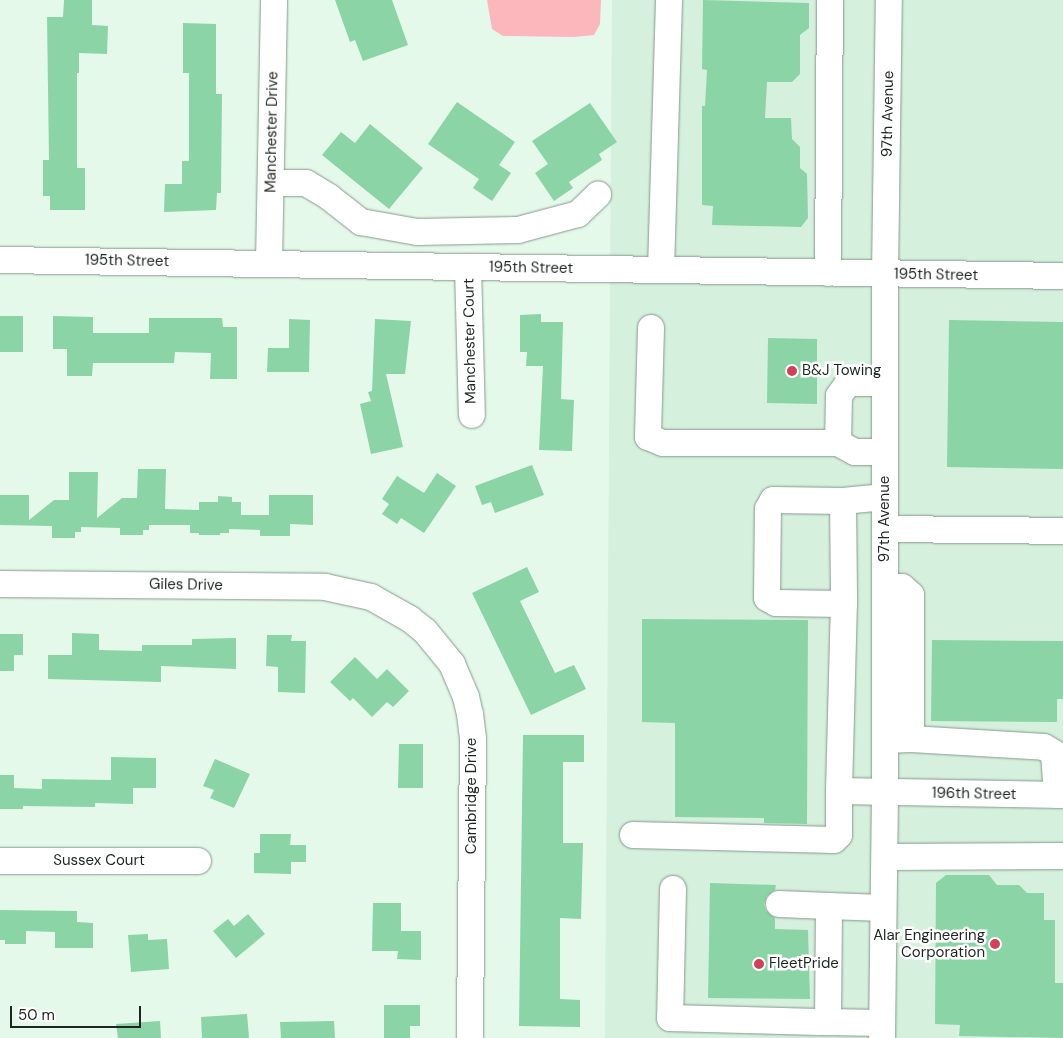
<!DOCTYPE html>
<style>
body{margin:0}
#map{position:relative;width:1063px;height:1038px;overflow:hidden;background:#e5f9eb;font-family:"DM Sans",sans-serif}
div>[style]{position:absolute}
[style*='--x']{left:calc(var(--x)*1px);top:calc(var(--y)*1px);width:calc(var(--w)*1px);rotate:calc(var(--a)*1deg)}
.built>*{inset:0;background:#d5f0dd}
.water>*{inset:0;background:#fbb7bb}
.building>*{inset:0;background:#8bd4a6}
.roads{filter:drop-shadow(0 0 1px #87998d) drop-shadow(0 0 1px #87998d)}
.minor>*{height:26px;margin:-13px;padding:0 13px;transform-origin:13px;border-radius:13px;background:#fff}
.dots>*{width:14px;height:14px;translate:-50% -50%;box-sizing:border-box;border:2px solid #fff;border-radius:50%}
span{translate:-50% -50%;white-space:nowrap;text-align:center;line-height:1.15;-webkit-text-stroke:5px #fff;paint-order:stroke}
.street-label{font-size:15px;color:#1f2622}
.poi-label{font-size:15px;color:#1f2622}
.left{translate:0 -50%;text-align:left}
.right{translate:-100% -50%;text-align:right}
.scale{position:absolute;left:10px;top:1006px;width:131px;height:22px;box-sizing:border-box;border:2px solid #1f2622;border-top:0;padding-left:6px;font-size:15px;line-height:18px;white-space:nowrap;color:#1f2622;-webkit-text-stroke:4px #fff;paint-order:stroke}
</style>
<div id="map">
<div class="built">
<i style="clip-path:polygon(612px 0,1063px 0,1063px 1038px,605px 1038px)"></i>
</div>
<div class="water">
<i style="clip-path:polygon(487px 0,601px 0,600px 24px,594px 35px,574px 37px,503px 36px,492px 29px)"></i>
</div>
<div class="building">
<i style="clip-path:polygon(64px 0,92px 0,92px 25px,108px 26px,107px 54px,79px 53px,79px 73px,77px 73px,77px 168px,85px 168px,85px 210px,50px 210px,50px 196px,43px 196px,43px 160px,49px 160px,47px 17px,63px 17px)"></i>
<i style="clip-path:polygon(335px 0,392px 0,408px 45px,363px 61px,355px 40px,350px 42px)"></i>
<i style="clip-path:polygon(703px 0,809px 3px,809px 28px,800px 35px,800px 74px,792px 82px,767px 82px,765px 118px,791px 118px,792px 139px,800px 147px,800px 168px,807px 174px,808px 218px,801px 227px,712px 225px,713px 206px,702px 205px,702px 106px,705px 106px,707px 70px,702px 69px)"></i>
<i style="clip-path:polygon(183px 23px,216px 24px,216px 94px,222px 94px,221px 193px,217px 193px,216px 210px,164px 212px,165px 184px,182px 184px,182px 161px,189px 161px,189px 73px,183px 73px)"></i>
<i style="clip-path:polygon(457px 102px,515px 142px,499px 165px,511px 173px,492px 201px,473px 188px,479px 179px,428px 144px)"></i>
<i style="clip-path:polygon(590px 103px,617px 142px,599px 154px,602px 160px,569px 182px,573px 188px,554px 201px,535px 173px,548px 164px,532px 141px)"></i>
<i style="clip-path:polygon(370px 124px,423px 168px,389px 209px,322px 155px,341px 132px,355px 143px)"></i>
<i style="clip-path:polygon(541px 314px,541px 322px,563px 322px,561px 399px,574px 400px,572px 451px,539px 450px,543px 366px,526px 366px,527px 352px,520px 352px,520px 315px)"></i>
<i style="clip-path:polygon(0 316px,23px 316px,23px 352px,0 352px)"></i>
<i style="clip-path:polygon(53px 316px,93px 317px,93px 333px,149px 333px,149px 318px,222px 318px,223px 327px,237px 327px,237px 379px,210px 379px,211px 353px,175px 352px,174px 363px,93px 363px,92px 376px,67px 376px,67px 349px,53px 349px)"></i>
<i style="clip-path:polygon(289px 319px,310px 320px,309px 372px,267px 372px,268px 348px,289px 348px)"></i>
<i style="clip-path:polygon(375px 319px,411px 321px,405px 374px,386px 374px,403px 447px,371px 454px,360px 404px,371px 401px,368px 392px,372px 391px)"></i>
<i style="clip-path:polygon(949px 320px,1063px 322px,1063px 469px,947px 467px)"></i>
<i style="clip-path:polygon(768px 338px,817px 339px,817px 404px,767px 403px)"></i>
<i style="clip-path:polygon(532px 465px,544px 495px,495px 513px,491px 502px,482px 505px,475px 486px)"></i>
<i style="clip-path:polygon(138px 469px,166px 469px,165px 509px,199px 510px,199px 502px,218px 502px,218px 496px,232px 497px,232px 502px,241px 502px,241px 515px,269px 515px,269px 495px,313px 495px,313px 525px,290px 524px,290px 536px,260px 536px,260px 530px,229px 529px,229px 533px,220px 533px,220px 535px,199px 535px,199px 533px,190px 533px,190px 525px,149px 525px,149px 530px,143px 530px,143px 535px,120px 535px,120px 528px,81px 527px,81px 532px,75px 532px,75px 538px,52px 538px,52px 526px,0 525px,0 495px,29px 495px,29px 520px,54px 500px,69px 500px,69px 472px,98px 472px,97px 518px,122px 498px,137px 498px)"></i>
<i style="clip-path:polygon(437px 473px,456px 486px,424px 533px,401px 518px,397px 524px,382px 514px,389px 504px,382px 499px,397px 476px,424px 493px)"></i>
<i style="clip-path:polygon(527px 567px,539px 592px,520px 601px,555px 673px,574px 665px,586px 689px,531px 715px,472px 593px)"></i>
<i style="clip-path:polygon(642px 619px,808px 620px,807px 824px,764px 823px,764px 818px,675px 817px,675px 723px,642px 722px)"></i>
<i style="clip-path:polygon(72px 633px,99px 634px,99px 650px,142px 651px,142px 645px,192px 645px,192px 639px,236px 638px,236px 669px,161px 666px,161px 682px,48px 679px,48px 655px,72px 655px)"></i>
<i style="clip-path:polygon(0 634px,23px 634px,23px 655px,14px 655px,14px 671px,0 671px)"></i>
<i style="clip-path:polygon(267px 635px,292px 635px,291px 641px,306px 641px,305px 693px,278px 692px,278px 667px,266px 666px)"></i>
<i style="clip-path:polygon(932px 640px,1063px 641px,1063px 699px,1057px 699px,1057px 722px,931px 721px)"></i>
<i style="clip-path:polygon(355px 657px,377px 679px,387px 669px,409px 691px,393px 707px,387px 702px,372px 717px,353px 698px,350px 701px,330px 682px)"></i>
<i style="clip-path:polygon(523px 735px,584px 735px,584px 762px,563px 762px,563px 843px,583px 843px,581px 919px,560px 918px,560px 999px,580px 1000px,580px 1027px,519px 1026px)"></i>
<i style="clip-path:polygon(399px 744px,423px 744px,423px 788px,398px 788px)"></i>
<i style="clip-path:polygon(111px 757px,156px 758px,156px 788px,133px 788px,133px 804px,95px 803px,95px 807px,23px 806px,23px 809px,0 809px,0 775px,14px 775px,14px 788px,42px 789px,42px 779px,111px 780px)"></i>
<i style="clip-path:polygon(215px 759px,250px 774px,234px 808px,210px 798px,214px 790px,203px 786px)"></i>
<i style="clip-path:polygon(260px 834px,291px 834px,290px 845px,306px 845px,306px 862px,291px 862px,291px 874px,254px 873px,254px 853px,260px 853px)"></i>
<i style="clip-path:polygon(946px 875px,989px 875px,997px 885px,1019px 885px,1027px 893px,1044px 893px,1044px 920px,1055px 920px,1055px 983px,1063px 983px,1063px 1038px,959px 1036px,960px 1025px,935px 1024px,936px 883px)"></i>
<i style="clip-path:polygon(710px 883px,776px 885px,775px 890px,767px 896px,764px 904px,766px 911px,775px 918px,775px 929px,808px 930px,810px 999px,708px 998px)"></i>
<i style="clip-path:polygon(373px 903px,401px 903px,401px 931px,421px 931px,421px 960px,397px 959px,398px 951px,372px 951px)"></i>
<i style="clip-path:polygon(0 910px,77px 911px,77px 922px,93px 923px,93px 948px,55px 948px,55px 932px,26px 931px,26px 944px,5px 944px,5px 940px,0 940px)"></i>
<i style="clip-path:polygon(248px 914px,265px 934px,236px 958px,213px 931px,228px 919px,234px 926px)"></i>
<i style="clip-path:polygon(148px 934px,148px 940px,167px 939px,169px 969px,131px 972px,128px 935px)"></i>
<i style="clip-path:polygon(384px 1005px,420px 1005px,420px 1026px,410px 1026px,410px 1038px,384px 1038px)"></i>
<i style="clip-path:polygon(247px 1014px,249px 1038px,202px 1038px,201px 1017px)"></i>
<i style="clip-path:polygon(160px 1021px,161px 1038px,118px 1038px,116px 1024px)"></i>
<i style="clip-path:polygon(334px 1021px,335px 1038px,281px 1038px,280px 1022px)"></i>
</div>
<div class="roads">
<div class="minor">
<i style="--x:271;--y:183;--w:35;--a:0"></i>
<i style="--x:306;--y:183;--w:27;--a:31"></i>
<i style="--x:329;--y:197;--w:41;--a:38"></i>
<i style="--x:361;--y:222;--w:57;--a:10.1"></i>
<i style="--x:417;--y:232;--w:101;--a:-1.1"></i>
<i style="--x:518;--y:230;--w:62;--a:-14.9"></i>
<i style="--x:578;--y:214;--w:28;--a:-44"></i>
<i style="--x:0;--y:260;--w:1063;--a:0.86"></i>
<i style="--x:269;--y:263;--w:263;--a:-88.9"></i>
<i style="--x:468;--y:267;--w:148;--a:88.5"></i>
<i style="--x:661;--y:270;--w:270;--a:-88.3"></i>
<i style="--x:828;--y:273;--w:273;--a:-89.6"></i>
<i style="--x:651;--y:328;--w:109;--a:91.6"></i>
<i style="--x:648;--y:437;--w:16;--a:22"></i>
<i style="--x:663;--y:443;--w:175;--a:0"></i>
<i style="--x:885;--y:383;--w:37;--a:180"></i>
<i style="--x:848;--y:383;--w:16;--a:125"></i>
<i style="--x:839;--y:396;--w:47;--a:91.2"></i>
<i style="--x:838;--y:443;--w:19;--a:28"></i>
<i style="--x:855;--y:452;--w:30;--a:0"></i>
<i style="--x:843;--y:501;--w:103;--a:89.4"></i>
<i style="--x:885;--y:529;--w:178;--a:0.6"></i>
<i style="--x:0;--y:584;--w:325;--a:0.5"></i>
<i style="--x:325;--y:587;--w:47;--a:12.3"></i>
<i style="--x:371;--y:597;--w:45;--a:29.4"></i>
<i style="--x:410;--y:619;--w:19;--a:39"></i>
<i style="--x:425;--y:631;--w:43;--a:50.7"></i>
<i style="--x:452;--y:664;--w:36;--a:67"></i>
<i style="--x:466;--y:697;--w:17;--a:77"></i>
<i style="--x:470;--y:714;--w:25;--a:83"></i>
<i style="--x:473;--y:739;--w:299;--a:90.6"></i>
<i style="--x:885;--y:587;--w:17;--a:0"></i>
<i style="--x:902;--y:587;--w:12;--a:42"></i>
<i style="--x:911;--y:595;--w:144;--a:90"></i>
<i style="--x:885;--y:740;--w:26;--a:-2"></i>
<i style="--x:911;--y:739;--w:133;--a:3.4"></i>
<i style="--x:1044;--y:747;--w:12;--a:31"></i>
<i style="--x:1054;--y:753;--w:42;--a:85.9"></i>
<i style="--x:839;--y:791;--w:187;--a:-88.5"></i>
<i style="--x:844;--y:604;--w:68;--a:-179.2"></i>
<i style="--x:776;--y:603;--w:10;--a:-151"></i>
<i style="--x:767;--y:598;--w:89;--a:-89.4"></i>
<i style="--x:768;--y:509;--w:10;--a:-61"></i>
<i style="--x:773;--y:500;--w:70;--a:0.8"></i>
<i style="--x:843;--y:501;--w:42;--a:-5.4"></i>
<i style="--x:633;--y:835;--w:201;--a:1.4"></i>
<i style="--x:834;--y:840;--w:7;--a:-45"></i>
<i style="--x:839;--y:835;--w:44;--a:-90"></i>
<i style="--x:839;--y:791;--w:224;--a:1"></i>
<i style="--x:885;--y:857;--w:178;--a:-0.3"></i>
<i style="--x:0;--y:861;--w:198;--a:0"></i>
<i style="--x:673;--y:889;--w:129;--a:91.3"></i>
<i style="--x:670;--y:1018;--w:158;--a:1.5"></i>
<i style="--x:779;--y:904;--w:50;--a:2.3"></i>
<i style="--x:882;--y:1023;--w:54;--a:-178.9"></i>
<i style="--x:828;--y:1022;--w:116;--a:-89.5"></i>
<i style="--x:829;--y:906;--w:54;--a:2.1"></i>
<i style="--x:882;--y:1038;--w:245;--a:-89.3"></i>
<i style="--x:885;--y:793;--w:519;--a:-90"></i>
<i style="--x:885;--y:274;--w:274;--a:-89.2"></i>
</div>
</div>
<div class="dots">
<i style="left:792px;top:371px;background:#d2415a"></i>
<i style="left:995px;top:944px;background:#d2415a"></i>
<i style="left:759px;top:964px;background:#d2415a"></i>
</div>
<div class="street-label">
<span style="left:888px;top:114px;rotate:-89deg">97th Avenue</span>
<span style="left:272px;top:132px;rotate:-89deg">Manchester Drive</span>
<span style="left:127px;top:261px;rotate:1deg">195th Street</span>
<span style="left:531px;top:268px;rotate:1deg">195th Street</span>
<span style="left:936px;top:275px;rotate:1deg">195th Street</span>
<span style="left:470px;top:341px;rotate:-91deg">Manchester Court</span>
<span style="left:885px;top:519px;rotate:-90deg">97th Avenue</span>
<span style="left:186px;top:585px;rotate:1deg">Giles Drive</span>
<span style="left:974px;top:794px;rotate:1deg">196th Street</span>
<span style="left:472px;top:796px;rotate:-90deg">Cambridge Drive</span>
<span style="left:99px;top:861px">Sussex Court</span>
</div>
<div class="poi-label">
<span class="left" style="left:802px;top:371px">B&amp;J Towing</span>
<span class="right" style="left:985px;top:944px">Alar Engineering<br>Corporation</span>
<span class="left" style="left:769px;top:964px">FleetPride</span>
</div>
<div class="scale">50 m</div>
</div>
